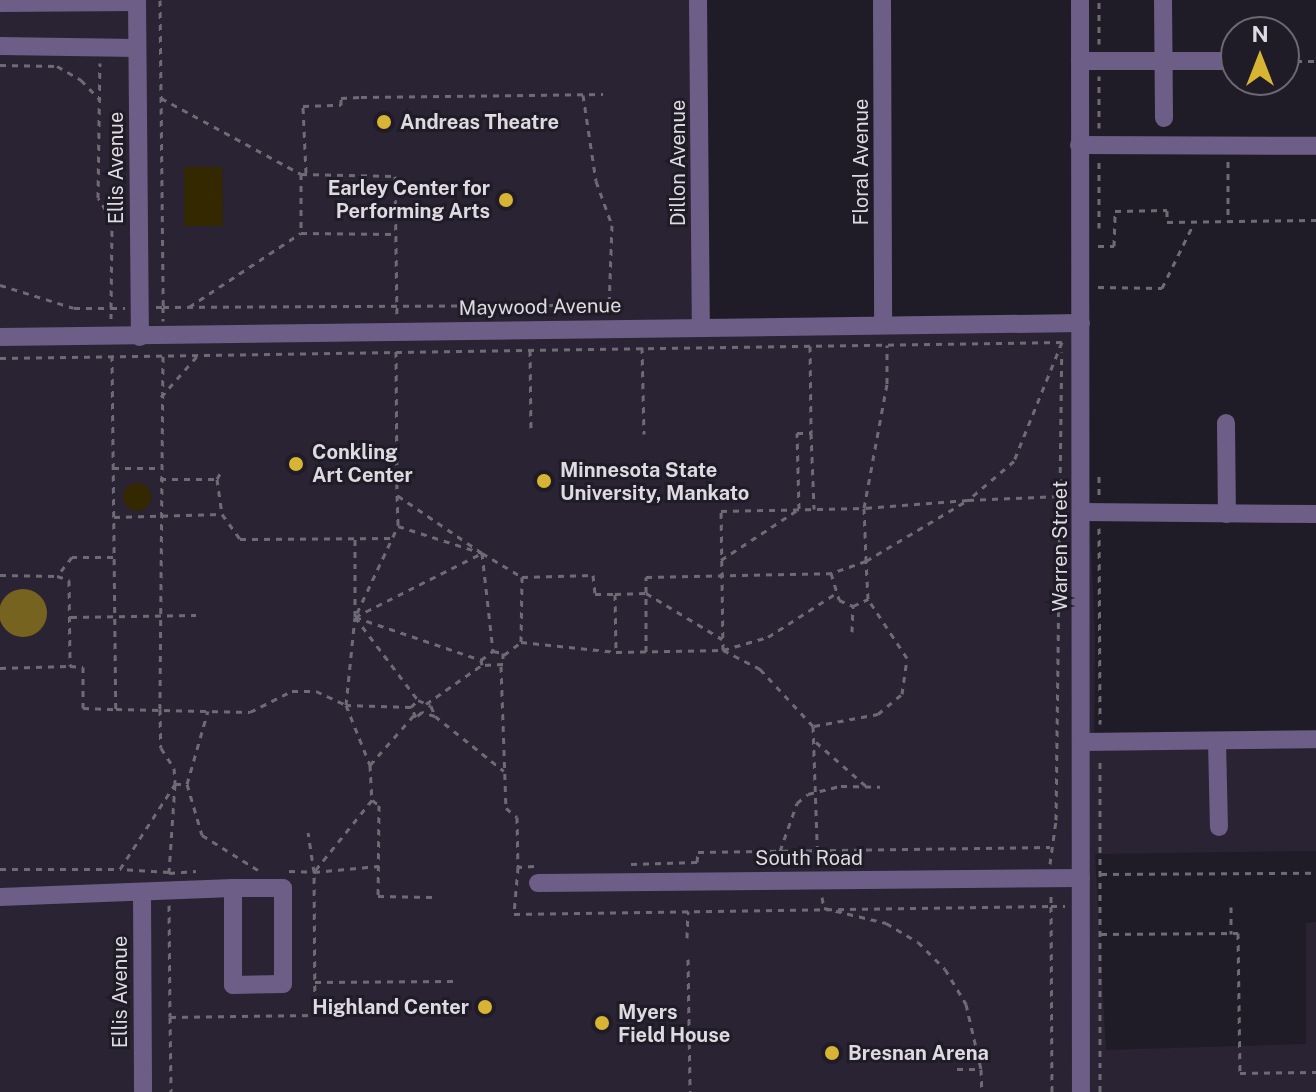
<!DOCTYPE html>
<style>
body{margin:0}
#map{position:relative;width:1316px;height:1092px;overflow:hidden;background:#201c27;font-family:"Public Sans",sans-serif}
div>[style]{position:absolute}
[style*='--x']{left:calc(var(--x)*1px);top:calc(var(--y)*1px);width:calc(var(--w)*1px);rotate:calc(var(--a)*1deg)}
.built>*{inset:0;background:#292333}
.green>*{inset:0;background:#332800}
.round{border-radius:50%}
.water>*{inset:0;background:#766320}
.path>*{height:3px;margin-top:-1.5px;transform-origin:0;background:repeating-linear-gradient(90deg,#6e6b74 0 6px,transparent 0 12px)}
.minor>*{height:18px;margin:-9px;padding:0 9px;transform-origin:9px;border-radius:9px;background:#6c5e87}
.dots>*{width:22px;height:22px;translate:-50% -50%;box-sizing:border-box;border:4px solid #201c27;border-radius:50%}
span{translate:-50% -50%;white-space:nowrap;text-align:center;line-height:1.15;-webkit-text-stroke:6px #201c27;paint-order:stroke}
.poi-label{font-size:20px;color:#dddae2;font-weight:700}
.left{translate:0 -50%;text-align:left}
.right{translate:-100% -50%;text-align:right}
.street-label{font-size:20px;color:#dddae2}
.north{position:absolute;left:1220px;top:16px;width:80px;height:80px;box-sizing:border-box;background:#201c27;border:2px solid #6c6872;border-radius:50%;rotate:0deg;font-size:22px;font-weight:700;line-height:32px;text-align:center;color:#dddae2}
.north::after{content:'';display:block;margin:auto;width:28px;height:36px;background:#d7b434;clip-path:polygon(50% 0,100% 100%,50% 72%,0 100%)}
</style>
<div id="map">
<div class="built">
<i style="clip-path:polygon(0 0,698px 0,701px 326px,1081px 323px,1095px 636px,1094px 750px,1316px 749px,1316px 851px,1095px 854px,1106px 1050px,1306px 1044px,1306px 923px,1316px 922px,1316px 1092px,0 1092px)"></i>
</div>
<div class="green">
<i style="clip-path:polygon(184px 167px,222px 167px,223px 226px,184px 226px)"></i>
<i class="round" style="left:123px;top:483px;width:28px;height:28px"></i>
</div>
<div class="water">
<i class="round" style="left:-1px;top:589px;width:48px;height:48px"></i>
</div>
<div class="path">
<i style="--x:160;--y:0;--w:307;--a:89.4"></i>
<i style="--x:163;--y:307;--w:446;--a:-0.3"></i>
<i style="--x:609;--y:305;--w:8;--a:67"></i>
<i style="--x:1099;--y:44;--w:44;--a:-90"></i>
<i style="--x:1284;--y:61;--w:32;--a:0"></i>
<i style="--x:0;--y:65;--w:57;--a:1"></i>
<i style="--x:57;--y:66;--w:28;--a:30"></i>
<i style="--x:81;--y:80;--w:28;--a:46"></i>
<i style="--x:583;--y:95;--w:87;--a:81.4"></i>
<i style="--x:596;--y:181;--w:47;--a:70"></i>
<i style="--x:612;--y:225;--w:80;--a:92.1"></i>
<i style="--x:161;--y:98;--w:159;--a:28.5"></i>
<i style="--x:301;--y:174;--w:94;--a:1.2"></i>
<i style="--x:395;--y:176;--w:139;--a:89.2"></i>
<i style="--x:1099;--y:128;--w:52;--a:-90"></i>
<i style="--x:1228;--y:161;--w:60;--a:90"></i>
<i style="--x:306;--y:173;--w:67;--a:-92.6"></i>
<i style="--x:303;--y:106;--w:38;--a:-2"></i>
<i style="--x:341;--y:105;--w:7;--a:-90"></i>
<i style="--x:341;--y:98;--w:20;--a:-3"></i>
<i style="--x:361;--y:97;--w:242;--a:-0.7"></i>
<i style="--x:301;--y:174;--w:59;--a:90"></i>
<i style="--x:1099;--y:228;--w:68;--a:-90"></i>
<i style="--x:1098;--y:246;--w:16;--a:0"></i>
<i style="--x:1114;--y:246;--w:35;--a:-88"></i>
<i style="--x:1115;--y:211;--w:52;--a:-1.1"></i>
<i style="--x:1167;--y:210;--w:12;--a:90"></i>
<i style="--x:1167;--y:222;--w:149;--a:-0.8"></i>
<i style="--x:0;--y:285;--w:77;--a:17.3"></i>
<i style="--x:74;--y:308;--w:37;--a:0"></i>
<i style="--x:111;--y:308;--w:88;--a:-89.3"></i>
<i style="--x:112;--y:220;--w:26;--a:-122"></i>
<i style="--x:98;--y:198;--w:135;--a:-89.2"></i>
<i style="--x:1098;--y:287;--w:64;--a:0.9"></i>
<i style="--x:1162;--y:288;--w:72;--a:-63.8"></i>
<i style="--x:156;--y:307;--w:7;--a:0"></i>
<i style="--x:163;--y:307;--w:14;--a:90"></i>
<i style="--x:189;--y:307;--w:134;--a:-33.5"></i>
<i style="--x:301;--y:233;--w:94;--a:0.6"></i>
<i style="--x:111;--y:319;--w:11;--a:-90"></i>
<i style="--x:111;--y:308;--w:14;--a:0"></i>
<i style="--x:810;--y:346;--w:87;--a:89.3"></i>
<i style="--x:642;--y:347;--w:87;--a:88.7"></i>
<i style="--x:530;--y:350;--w:83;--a:89.3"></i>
<i style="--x:396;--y:351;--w:144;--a:89.6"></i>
<i style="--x:112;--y:355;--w:354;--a:89.4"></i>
<i style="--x:116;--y:709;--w:134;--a:1.3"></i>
<i style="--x:250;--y:712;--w:47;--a:-26.6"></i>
<i style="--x:292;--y:691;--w:24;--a:0"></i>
<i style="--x:316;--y:691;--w:33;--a:25"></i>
<i style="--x:346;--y:705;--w:88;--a:-84.2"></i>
<i style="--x:355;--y:617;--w:78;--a:-90"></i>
<i style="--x:163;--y:356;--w:353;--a:90.5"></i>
<i style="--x:160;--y:709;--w:39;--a:89"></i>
<i style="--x:161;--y:748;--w:24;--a:57"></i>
<i style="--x:174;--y:768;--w:16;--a:86"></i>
<i style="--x:175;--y:784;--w:12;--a:0"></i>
<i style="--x:187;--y:784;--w:76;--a:-74"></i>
<i style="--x:0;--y:358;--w:1062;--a:-0.86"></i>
<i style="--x:1062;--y:342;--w:128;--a:112"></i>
<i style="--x:1014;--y:461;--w:60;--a:139.7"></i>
<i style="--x:968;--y:500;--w:104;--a:175.6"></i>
<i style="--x:864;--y:508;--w:126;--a:-79.5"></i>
<i style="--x:887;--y:384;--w:39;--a:-90"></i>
<i style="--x:161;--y:397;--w:56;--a:-48.6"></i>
<i style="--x:113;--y:468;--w:48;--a:0"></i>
<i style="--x:1099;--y:476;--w:20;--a:90"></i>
<i style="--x:160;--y:479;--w:57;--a:0"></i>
<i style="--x:217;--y:479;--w:35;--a:82"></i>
<i style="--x:222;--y:514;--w:31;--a:54"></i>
<i style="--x:240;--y:539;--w:152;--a:-0.4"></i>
<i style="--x:217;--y:479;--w:10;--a:-61"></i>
<i style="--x:114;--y:517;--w:108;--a:-1.6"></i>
<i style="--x:1099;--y:528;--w:196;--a:89.7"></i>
<i style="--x:482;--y:553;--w:99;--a:83.6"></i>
<i style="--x:113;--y:557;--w:41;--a:180"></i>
<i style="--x:72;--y:557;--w:24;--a:128"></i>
<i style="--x:57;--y:576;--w:13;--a:18"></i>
<i style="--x:69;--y:580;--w:86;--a:89.3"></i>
<i style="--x:70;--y:666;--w:13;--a:4"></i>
<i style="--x:83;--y:667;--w:41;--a:90"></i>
<i style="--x:83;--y:708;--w:33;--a:2"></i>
<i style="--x:721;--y:560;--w:93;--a:-33.2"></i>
<i style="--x:799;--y:509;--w:76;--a:-91.5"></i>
<i style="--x:797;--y:433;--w:14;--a:0"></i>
<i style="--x:811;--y:433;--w:76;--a:87.7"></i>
<i style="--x:0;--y:575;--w:57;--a:1"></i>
<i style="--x:615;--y:594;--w:31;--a:-2"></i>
<i style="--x:646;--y:593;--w:16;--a:-90"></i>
<i style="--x:646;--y:577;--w:185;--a:-1.2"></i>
<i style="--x:357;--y:613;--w:96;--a:-64.8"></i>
<i style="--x:71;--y:617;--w:125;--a:-0.9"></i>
<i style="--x:355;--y:617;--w:142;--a:-26.7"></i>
<i style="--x:482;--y:553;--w:103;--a:-145.7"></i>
<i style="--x:397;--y:495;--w:31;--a:88"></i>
<i style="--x:398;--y:526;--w:88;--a:17.8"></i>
<i style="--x:482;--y:553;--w:47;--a:31"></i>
<i style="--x:522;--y:577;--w:71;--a:-1.6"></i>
<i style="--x:593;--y:575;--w:19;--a:84"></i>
<i style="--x:595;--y:594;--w:20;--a:0"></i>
<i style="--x:615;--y:594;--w:58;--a:89"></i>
<i style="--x:616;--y:652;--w:107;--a:-1.1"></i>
<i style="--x:723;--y:650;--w:47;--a:-16.1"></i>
<i style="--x:768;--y:637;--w:80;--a:-32.7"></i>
<i style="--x:355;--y:617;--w:133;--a:18.8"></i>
<i style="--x:355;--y:617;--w:104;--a:52.8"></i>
<i style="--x:852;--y:632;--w:26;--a:-88"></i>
<i style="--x:521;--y:642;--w:96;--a:6"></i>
<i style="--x:723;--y:650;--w:139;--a:-90.8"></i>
<i style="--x:721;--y:511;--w:143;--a:-1.2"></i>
<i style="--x:864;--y:508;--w:53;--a:87.8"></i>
<i style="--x:866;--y:561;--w:119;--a:-30.9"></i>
<i style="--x:968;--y:500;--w:91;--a:-2.5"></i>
<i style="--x:723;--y:650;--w:42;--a:27.2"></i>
<i style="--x:760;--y:669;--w:78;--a:47.1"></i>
<i style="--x:813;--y:726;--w:140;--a:88"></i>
<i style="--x:493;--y:651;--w:10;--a:11"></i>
<i style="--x:503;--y:653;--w:11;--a:90"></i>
<i style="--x:503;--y:664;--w:21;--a:177"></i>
<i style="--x:482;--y:665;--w:5;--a:-101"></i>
<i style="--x:481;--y:660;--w:15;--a:-37"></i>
<i style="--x:646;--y:652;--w:59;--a:-90"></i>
<i style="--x:646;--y:593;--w:89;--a:31.2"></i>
<i style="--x:504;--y:655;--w:21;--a:-37"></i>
<i style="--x:521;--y:642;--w:65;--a:-89.1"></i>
<i style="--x:501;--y:666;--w:142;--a:88"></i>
<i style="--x:506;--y:808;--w:14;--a:39"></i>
<i style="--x:517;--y:817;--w:50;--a:88.9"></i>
<i style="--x:0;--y:668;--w:68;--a:-1.7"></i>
<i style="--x:418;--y:700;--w:14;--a:25"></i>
<i style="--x:431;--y:706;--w:11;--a:68"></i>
<i style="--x:435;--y:716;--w:14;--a:-163"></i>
<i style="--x:422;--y:712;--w:8;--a:140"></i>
<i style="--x:416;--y:717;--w:11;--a:-117"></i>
<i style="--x:411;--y:707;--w:10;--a:-45"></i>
<i style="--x:426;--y:704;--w:68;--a:-34.9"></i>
<i style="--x:411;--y:707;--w:65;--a:-178.2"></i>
<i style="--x:346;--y:705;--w:65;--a:68.2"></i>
<i style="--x:370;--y:765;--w:67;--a:-48.7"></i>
<i style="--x:435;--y:716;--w:88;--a:38.6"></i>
<i style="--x:814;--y:726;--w:65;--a:-10.6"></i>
<i style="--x:878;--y:714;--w:31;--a:-40"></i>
<i style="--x:902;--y:694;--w:36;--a:-82"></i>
<i style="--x:907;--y:658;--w:71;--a:-123.5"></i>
<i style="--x:868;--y:599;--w:38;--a:-93"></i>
<i style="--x:866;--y:561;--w:37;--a:161"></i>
<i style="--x:831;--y:573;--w:28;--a:73"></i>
<i style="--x:839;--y:600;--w:15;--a:23"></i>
<i style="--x:853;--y:606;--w:17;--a:-25"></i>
<i style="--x:816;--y:742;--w:68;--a:41.4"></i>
<i style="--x:370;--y:765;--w:35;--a:87"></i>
<i style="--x:372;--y:800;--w:9;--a:36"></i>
<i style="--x:379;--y:805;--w:91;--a:90.6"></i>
<i style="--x:378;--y:896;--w:54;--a:1.1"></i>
<i style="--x:175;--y:784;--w:88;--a:93.9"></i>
<i style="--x:169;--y:872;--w:49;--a:-176.5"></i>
<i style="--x:120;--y:869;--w:101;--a:-57.1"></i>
<i style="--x:187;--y:784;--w:53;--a:73.6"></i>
<i style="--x:202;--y:835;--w:66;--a:32"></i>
<i style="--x:372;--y:800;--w:92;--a:128.9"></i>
<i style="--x:314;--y:872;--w:65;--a:-5.3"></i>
<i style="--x:780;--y:851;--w:51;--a:-70.5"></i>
<i style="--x:797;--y:803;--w:14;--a:-39"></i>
<i style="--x:808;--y:794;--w:34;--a:-14"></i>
<i style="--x:841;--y:786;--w:39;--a:1"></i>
<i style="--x:631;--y:864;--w:66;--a:-1.7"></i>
<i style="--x:697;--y:862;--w:10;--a:-84"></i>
<i style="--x:698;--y:852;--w:352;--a:-0.8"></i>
<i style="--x:1050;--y:864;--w:44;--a:-82.2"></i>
<i style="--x:1056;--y:820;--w:468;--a:-89.3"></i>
<i style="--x:534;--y:866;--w:16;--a:176"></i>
<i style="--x:518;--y:867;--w:47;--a:94.9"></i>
<i style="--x:514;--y:914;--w:537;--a:-0.85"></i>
<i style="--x:1051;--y:906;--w:186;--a:89.7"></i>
<i style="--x:0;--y:869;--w:120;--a:0"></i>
<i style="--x:289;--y:871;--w:25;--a:2"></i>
<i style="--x:314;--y:872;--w:40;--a:-98.5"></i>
<i style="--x:169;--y:873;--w:27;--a:-4"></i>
<i style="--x:1101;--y:874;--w:215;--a:-0.3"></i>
<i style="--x:1051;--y:896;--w:10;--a:90"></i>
<i style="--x:1051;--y:906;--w:14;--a:0"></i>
<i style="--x:822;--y:897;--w:11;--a:80"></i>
<i style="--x:824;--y:908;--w:64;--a:13.6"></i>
<i style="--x:886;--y:923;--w:37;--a:31"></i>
<i style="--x:918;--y:942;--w:38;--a:45"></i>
<i style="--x:945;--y:969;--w:41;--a:59"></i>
<i style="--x:966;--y:1004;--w:67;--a:77"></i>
<i style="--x:169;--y:905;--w:112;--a:89.5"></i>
<i style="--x:170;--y:1017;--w:145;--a:-0.8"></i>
<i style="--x:315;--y:1015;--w:143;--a:-90.4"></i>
<i style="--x:1231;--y:907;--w:27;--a:90"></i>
<i style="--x:1101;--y:934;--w:137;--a:-0.4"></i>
<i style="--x:1238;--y:933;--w:140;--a:89.2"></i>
<i style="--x:1240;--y:1073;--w:76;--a:-0.8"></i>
<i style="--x:687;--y:938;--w:27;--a:-88"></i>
<i style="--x:688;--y:959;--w:133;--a:89.1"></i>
<i style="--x:315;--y:982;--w:139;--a:-0.4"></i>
<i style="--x:170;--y:1017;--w:75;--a:89.2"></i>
<i style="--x:957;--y:1069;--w:24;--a:0"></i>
<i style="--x:981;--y:1069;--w:23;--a:88"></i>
<i style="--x:1100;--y:1092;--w:332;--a:-90"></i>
</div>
<div class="minor">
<i style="--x:137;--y:0;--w:337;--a:89.5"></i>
<i style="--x:698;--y:0;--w:326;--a:89.5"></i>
<i style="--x:882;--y:0;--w:324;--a:89.8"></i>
<i style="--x:1080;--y:0;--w:1092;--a:89.95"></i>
<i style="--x:1163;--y:0;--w:118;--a:89.5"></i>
<i style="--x:0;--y:3;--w:137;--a:-0.4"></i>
<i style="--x:0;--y:46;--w:137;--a:0.8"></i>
<i style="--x:1080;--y:61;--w:146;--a:0"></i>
<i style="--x:1079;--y:145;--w:237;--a:0.2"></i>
<i style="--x:0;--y:337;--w:1081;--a:-0.74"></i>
<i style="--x:1226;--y:423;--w:91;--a:89.4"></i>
<i style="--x:1081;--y:512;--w:235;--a:0.5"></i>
<i style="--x:1217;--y:741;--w:86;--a:88.7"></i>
<i style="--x:1082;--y:742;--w:234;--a:-0.7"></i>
<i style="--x:538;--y:883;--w:543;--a:-0.53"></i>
<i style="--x:142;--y:892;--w:200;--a:89.7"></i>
<i style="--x:0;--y:897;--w:233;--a:-2.2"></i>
<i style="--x:233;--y:888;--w:50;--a:0"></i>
<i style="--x:283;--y:888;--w:96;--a:90"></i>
<i style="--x:283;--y:984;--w:50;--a:178.9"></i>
<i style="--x:233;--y:985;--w:97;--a:-90"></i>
</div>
<div class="dots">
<i style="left:384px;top:122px;background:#d7b434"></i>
<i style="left:506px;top:200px;background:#d7b434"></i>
<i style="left:296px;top:464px;background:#d7b434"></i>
<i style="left:544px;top:481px;background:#d7b434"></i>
<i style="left:485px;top:1007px;background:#d7b434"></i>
<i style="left:602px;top:1023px;background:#d7b434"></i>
<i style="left:832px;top:1053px;background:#d7b434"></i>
</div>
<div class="poi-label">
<span class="left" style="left:400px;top:122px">Andreas Theatre</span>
<span class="right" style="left:490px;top:200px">Earley Center for<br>Performing Arts</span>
<span class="left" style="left:312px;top:464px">Conkling<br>Art Center</span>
<span class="left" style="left:560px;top:482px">Minnesota State<br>University, Mankato</span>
<span class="right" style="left:469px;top:1007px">Highland Center</span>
<span class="left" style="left:618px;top:1024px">Myers<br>Field House</span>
<span class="left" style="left:848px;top:1053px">Bresnan Arena</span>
</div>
<div class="street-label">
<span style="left:861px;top:162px;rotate:-90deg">Floral Avenue</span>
<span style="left:678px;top:163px;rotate:-90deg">Dillon Avenue</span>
<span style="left:116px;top:168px;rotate:-90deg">Ellis Avenue</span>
<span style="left:540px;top:307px;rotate:-1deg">Maywood Avenue</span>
<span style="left:1060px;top:546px;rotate:-90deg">Warren Street</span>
<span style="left:809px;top:858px">South Road</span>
<span style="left:120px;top:992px;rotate:-90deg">Ellis Avenue</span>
</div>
<div class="north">N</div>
</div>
